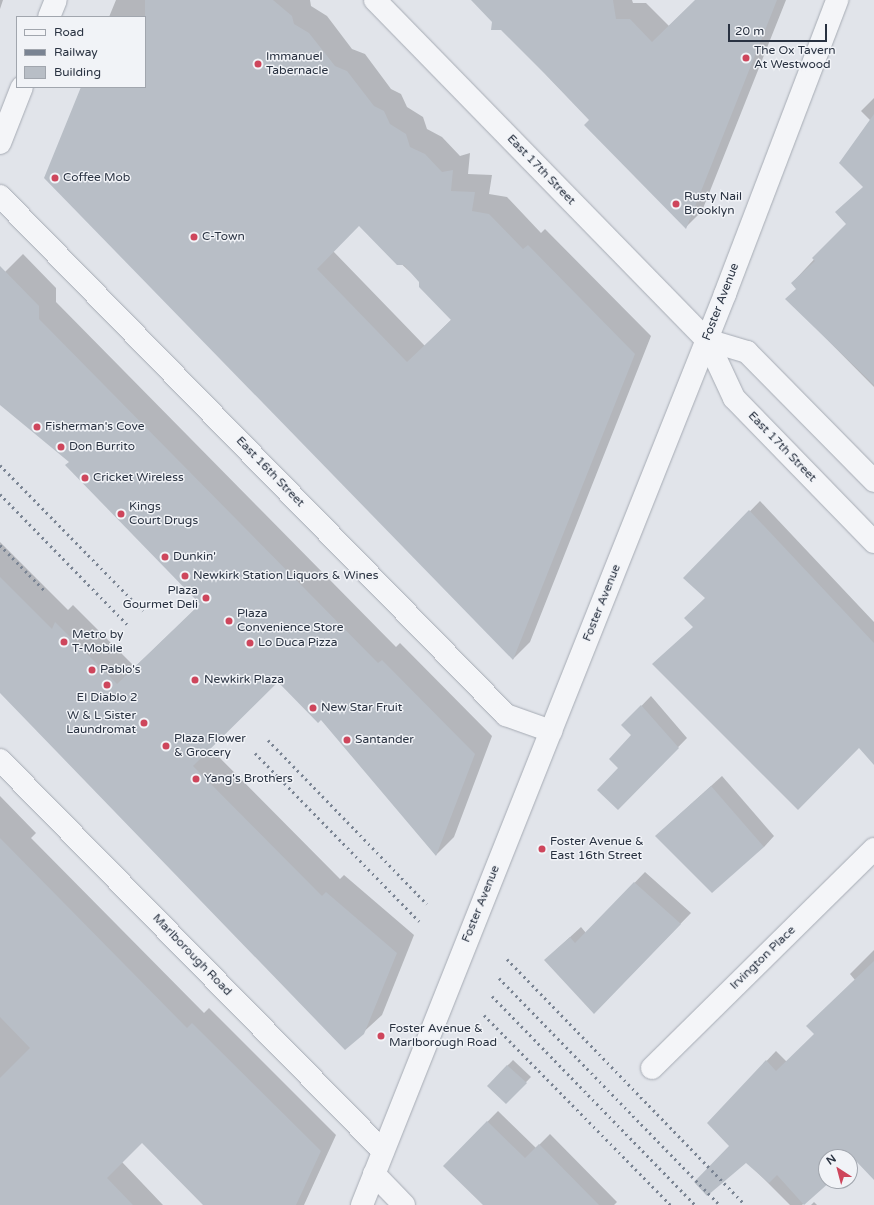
<!DOCTYPE html>
<style>
body{margin:0}
#map{position:relative;width:874px;height:1205px;overflow:hidden;background:#e1e4ea;font-family:"Varela Round",sans-serif}
div>[style]{position:absolute}
[style*='--x']{left:calc(var(--x)*1px);top:calc(var(--y)*1px);width:calc(var(--w)*1px);rotate:calc(var(--a)*1deg)}
.shadow>*{inset:0;background:#0003}
.building>*{inset:0;background:#b8bec6}
.roads{filter:drop-shadow(0 0 1px #a6abb4) drop-shadow(0 0 1px #a6abb4)}
.street>*{height:22px;margin:-11px;padding:0 11px;transform-origin:11px;border-radius:11px;background:#f4f5f8}
.rail>*{height:3px;margin-top:-1.5px;transform-origin:0;background:repeating-linear-gradient(90deg,#7a8493 0 2px,transparent 0 6px)}
.dots>*{width:11px;height:11px;translate:-50% -50%;box-sizing:border-box;border:2px solid #f1f3f7;border-radius:50%}
span{translate:-50% -50%;white-space:nowrap;text-align:center;line-height:1.15;-webkit-text-stroke:3px #f1f3f7;paint-order:stroke}
.poi-label{font-size:12px;color:#293241}
.left{translate:0 -50%;text-align:left}
.right{translate:-100% -50%;text-align:right}
.street-label{font-size:12px;color:#293241}
.legend{position:absolute;left:16px;top:16px;width:130px;height:72px;box-sizing:border-box;background:#f1f3f7;border:1px solid #a1a6ae;margin:0;padding:5px 7px;list-style:none;font-size:12px;color:#293241}
.legend li{display:flex;align-items:center;gap:8px;height:20px}
.legend b{width:20px;border:1px solid #a1a6ae}
.north{position:absolute;left:818px;top:1149px;width:40px;height:40px;box-sizing:border-box;background:#f1f3f7;border:1px solid #a1a6ae;border-radius:50%;rotate:324deg;font-size:11px;font-weight:700;line-height:16px;text-align:center;color:#293241}
.north::after{content:'';display:block;margin:auto;width:14px;height:18px;background:#ce465c;clip-path:polygon(50% 0,100% 100%,50% 72%,0 100%)}
.scale{position:absolute;left:728px;top:24px;width:99px;height:18px;box-sizing:border-box;border:2px solid #293241;border-top:0;padding-left:5px;font-size:12px;line-height:14px;white-space:nowrap;color:#293241;-webkit-text-stroke:3px #f1f3f7;paint-order:stroke}
</style>
<div id="map">
<div class="shadow">
<i style="clip-path:polygon(0 0,3px 0,0 9px)"></i>
<i style="clip-path:polygon(evenodd,116px 0,310px 0,311px 6px,327px 16px,352px 49px,365px 54px,391px 89px,401px 94px,407px 107px,423px 117px,427px 129px,442px 137px,460px 156px,470px 153px,468px 174px,492px 175px,489px 194px,507px 197px,541px 233px,545px 229px,651px 336px,530px 642px,513px 659px,81px 87px,145px 87px,145px 17px,109px 17px,116px 0,359px 225px,420px 281px,452px 319px,425px 346px,333px 251px,359px 225px)"></i>
<i style="clip-path:polygon(474px 0,632px 0,633px 3px,646px 3px,669px 26px,696px 0,786px 0,702px 211px,686px 227px,590px 120px)"></i>
<i style="clip-path:polygon(874px 98px,874px 387px,787px 299px,797px 289px,792px 283px,847px 224px,864px 187px,872px 122px,861px 111px)"></i>
<i style="clip-path:polygon(23px 254px,56px 288px,56px 302px,396px 647px,400px 643px,492px 736px,454px 837px,436px 855px,321px 718px,278px 681px,210px 748px,340px 879px,344px 875px,414px 935px,382px 1015px,345px 1049px,0 692px,0 542px,68px 610px,73px 605px,135px 667px,202px 603px,70px 461px,0 403px,0 285px,5px 272px)"></i>
<i style="clip-path:polygon(760px 501px,874px 622px,874px 754px,694px 626px,706px 598px,685px 578px)"></i>
<i style="clip-path:polygon(651px 696px,687px 738px,618px 809px,620px 768px,633px 735px,623px 725px)"></i>
<i style="clip-path:polygon(722px 776px,774px 836px,764px 847px,656px 836px)"></i>
<i style="clip-path:polygon(0 796px,36px 833px,31px 838px,204px 1013px,209px 1008px,336px 1135px,304px 1205px,204px 1205px,142px 1142px,122px 1162px,163px 1205px,0 1205px)"></i>
<i style="clip-path:polygon(645px 872px,691px 913px,594px 1013px,556px 950px,581px 927px,586px 933px)"></i>
<i style="clip-path:polygon(874px 950px,874px 1178px,855px 1158px,850px 1162px,850px 1157px,826px 1157px,826px 1181px,829px 1181px,802px 1205px,790px 1205px,708px 1123px,776px 1051px,787px 1062px,815px 1034px,855px 980px,850px 974px)"></i>
<i style="clip-path:polygon(513px 1060px,531px 1077px,506px 1103px,488px 1086px)"></i>
<i style="clip-path:polygon(498px 1111px,536px 1148px,550px 1134px,617px 1202px,614px 1205px,485px 1205px,444px 1166px)"></i>
<i style="clip-path:polygon(814px 1202px,817px 1205px,811px 1205px)"></i>
</div>
<div class="building">
<i style="clip-path:polygon(evenodd,145px 0,273px 0,292px 16px,294px 24px,309px 33px,335px 66px,347px 71px,374px 106px,384px 111px,390px 124px,406px 134px,410px 147px,425px 154px,442px 172px,453px 170px,451px 191px,475px 192px,472px 211px,489px 214px,523px 249px,528px 245px,635px 354px,513px 660px,44px 178px,81px 87px,145px 87px,145px 0,359px 226px,397px 265px,404px 265px,419px 282px,419px 287px,451px 320px,407px 362px,317px 269px,359px 226px)"></i>
<i style="clip-path:polygon(471px 0,613px 0,616px 19px,630px 19px,652px 42px,695px 0,777px 0,686px 229px,584px 125px,589px 120px,545px 74px,501px 30px,491px 30px,492px 22px)"></i>
<i style="clip-path:polygon(874px 114px,874px 385px,785px 299px,796px 289px,791px 283px,815px 261px,812px 258px,846px 224px,835px 212px,863px 187px,839px 163px)"></i>
<i style="clip-path:polygon(0 266px,39px 306px,39px 319px,378px 663px,382px 660px,475px 754px,436px 856px,321px 720px,318px 723px,278px 682px,193px 766px,322px 896px,326px 892px,397px 953px,364px 1034px,345px 1050px,0 693px,0 577px,52px 629px,55px 622px,117px 684px,200px 604px,65px 465px,69px 462px,0 405px)"></i>
<i style="clip-path:polygon(749px 510px,874px 643px,874px 765px,859px 748px,798px 810px,652px 664px,693px 627px,684px 618px,705px 598px,683px 578px)"></i>
<i style="clip-path:polygon(641px 705px,679px 748px,618px 810px,597px 790px,618px 768px,609px 759px,631px 735px,621px 725px)"></i>
<i style="clip-path:polygon(711px 786px,764px 847px,712px 893px,655px 836px)"></i>
<i style="clip-path:polygon(0 838px,187px 1028px,192px 1023px,321px 1151px,296px 1205px,203px 1205px,142px 1143px,107px 1178px,133px 1205px,0 1205px,0 1078px,30px 1048px,0 1017px)"></i>
<i style="clip-path:polygon(634px 882px,681px 924px,594px 1014px,544px 960px,570px 937px,575px 943px)"></i>
<i style="clip-path:polygon(874px 961px,874px 1180px,855px 1160px,850px 1164px,850px 1157px,826px 1157px,826px 1181px,831px 1181px,804px 1205px,777px 1175px,769px 1183px,746px 1163px,707px 1196px,694px 1182px,729px 1146px,707px 1123px,766px 1060px,776px 1071px,814px 1034px,806px 1026px)"></i>
<i style="clip-path:polygon(507px 1065px,527px 1083px,506px 1104px,487px 1086px)"></i>
<i style="clip-path:polygon(487px 1121px,525px 1158px,539px 1144px,599px 1205px,483px 1205px,443px 1166px)"></i>
</div>
<div class="roads">
<div class="street">
<i style="--x:375;--y:0;--w:475;--a:45.7"></i>
<i style="--x:707;--y:340;--w:64;--a:65"></i>
<i style="--x:734;--y:398;--w:201;--a:45.8"></i>
<i style="--x:49;--y:17;--w:18;--a:-68"></i>
<i style="--x:0;--y:143;--w:60;--a:-68.6"></i>
<i style="--x:0;--y:196;--w:725;--a:45.73"></i>
<i style="--x:506;--y:715;--w:48;--a:19.6"></i>
<i style="--x:707;--y:340;--w:42;--a:16.7"></i>
<i style="--x:747;--y:352;--w:181;--a:45.4"></i>
<i style="--x:0;--y:760;--w:547;--a:45.59"></i>
<i style="--x:652;--y:1068;--w:312;--a:-44.6"></i>
<i style="--x:374;--y:1174;--w:43;--a:45.9"></i>
<i style="--x:362;--y:1205;--w:981;--a:-68.27"></i>
<i style="--x:725;--y:294;--w:315;--a:-69.1"></i>
</div>
</div>
<div class="rail">
<i style="--x:0;--y:465;--w:204;--a:45.6"></i>
<i style="--x:0;--y:494;--w:183;--a:45.7"></i>
<i style="--x:0;--y:545;--w:64;--a:45.6"></i>
<i style="--x:268;--y:740;--w:228;--a:45.9"></i>
<i style="--x:255;--y:753;--w:235;--a:45.7"></i>
<i style="--x:507;--y:959;--w:342;--a:45.9"></i>
<i style="--x:499;--y:978;--w:317;--a:45.8"></i>
<i style="--x:492;--y:996;--w:291;--a:45.8"></i>
<i style="--x:484;--y:1015;--w:267;--a:45.5"></i>
</div>
<div class="dots">
<i style="left:746px;top:58px;background:#ce465c"></i>
<i style="left:258px;top:64px;background:#ce465c"></i>
<i style="left:55px;top:178px;background:#ce465c"></i>
<i style="left:676px;top:204px;background:#ce465c"></i>
<i style="left:194px;top:237px;background:#ce465c"></i>
<i style="left:37px;top:427px;background:#ce465c"></i>
<i style="left:61px;top:447px;background:#ce465c"></i>
<i style="left:85px;top:478px;background:#ce465c"></i>
<i style="left:121px;top:514px;background:#ce465c"></i>
<i style="left:165px;top:557px;background:#ce465c"></i>
<i style="left:185px;top:576px;background:#ce465c"></i>
<i style="left:206px;top:598px;background:#ce465c"></i>
<i style="left:229px;top:621px;background:#ce465c"></i>
<i style="left:64px;top:642px;background:#ce465c"></i>
<i style="left:250px;top:643px;background:#ce465c"></i>
<i style="left:92px;top:670px;background:#ce465c"></i>
<i style="left:195px;top:680px;background:#ce465c"></i>
<i style="left:107px;top:685px;background:#ce465c"></i>
<i style="left:313px;top:708px;background:#ce465c"></i>
<i style="left:144px;top:723px;background:#ce465c"></i>
<i style="left:347px;top:740px;background:#ce465c"></i>
<i style="left:166px;top:746px;background:#ce465c"></i>
<i style="left:196px;top:779px;background:#ce465c"></i>
<i style="left:542px;top:849px;background:#ce465c"></i>
<i style="left:381px;top:1036px;background:#ce465c"></i>
</div>
<div class="poi-label">
<span class="left" style="left:754px;top:58px">The Ox Tavern<br>At Westwood</span>
<span class="left" style="left:266px;top:64px">Immanuel<br>Tabernacle</span>
<span class="left" style="left:63px;top:178px">Coffee Mob</span>
<span class="left" style="left:684px;top:204px">Rusty Nail<br>Brooklyn</span>
<span class="left" style="left:202px;top:237px">C-Town</span>
<span class="left" style="left:45px;top:427px">Fisherman's Cove</span>
<span class="left" style="left:69px;top:447px">Don Burrito</span>
<span class="left" style="left:93px;top:478px">Cricket Wireless</span>
<span class="left" style="left:129px;top:514px">Kings<br>Court Drugs</span>
<span class="left" style="left:173px;top:557px">Dunkin'</span>
<span class="left" style="left:193px;top:576px">Newkirk Station Liquors &amp; Wines</span>
<span class="right" style="left:198px;top:598px">Plaza<br>Gourmet Deli</span>
<span class="left" style="left:237px;top:621px">Plaza<br>Convenience Store</span>
<span class="left" style="left:72px;top:642px">Metro by<br>T-Mobile</span>
<span class="left" style="left:258px;top:643px">Lo Duca Pizza</span>
<span class="left" style="left:100px;top:670px">Pablo's</span>
<span class="left" style="left:204px;top:680px">Newkirk Plaza</span>
<span style="left:107px;top:698px">El Diablo 2</span>
<span class="left" style="left:321px;top:708px">New Star Fruit</span>
<span class="right" style="left:136px;top:723px">W &amp; L Sister<br>Laundromat</span>
<span class="left" style="left:174px;top:746px">Plaza Flower<br>&amp; Grocery</span>
<span class="left" style="left:355px;top:740px">Santander</span>
<span class="left" style="left:204px;top:779px">Yang's Brothers</span>
<span class="left" style="left:550px;top:849px">Foster Avenue &amp;<br>East 16th Street</span>
<span class="left" style="left:389px;top:1036px">Foster Avenue &amp;<br>Marlborough Road</span>
</div>
<div class="street-label">
<span style="left:541px;top:170px;rotate:46deg">East 17th Street</span>
<span style="left:721px;top:302px;rotate:-69deg">Foster Avenue</span>
<span style="left:782px;top:447px;rotate:46deg">East 17th Street</span>
<span style="left:270px;top:472px;rotate:46deg">East 16th Street</span>
<span style="left:602px;top:603px;rotate:-68deg">Foster Avenue</span>
<span style="left:481px;top:904px;rotate:-68deg">Foster Avenue</span>
<span style="left:192px;top:955px;rotate:46deg">Marlborough Road</span>
<span style="left:763px;top:958px;rotate:-44deg">Irvington Place</span>
</div>
<ul class="legend">
<li><b style="height:5px;background:#f4f5f8"></b>Road</li>
<li><b style="height:5px;background:#7a8493"></b>Railway</li>
<li><b style="height:11px;background:#b8bec6"></b>Building</li>
</ul>
<div class="north">N</div>
<div class="scale">20 m</div>
</div>
